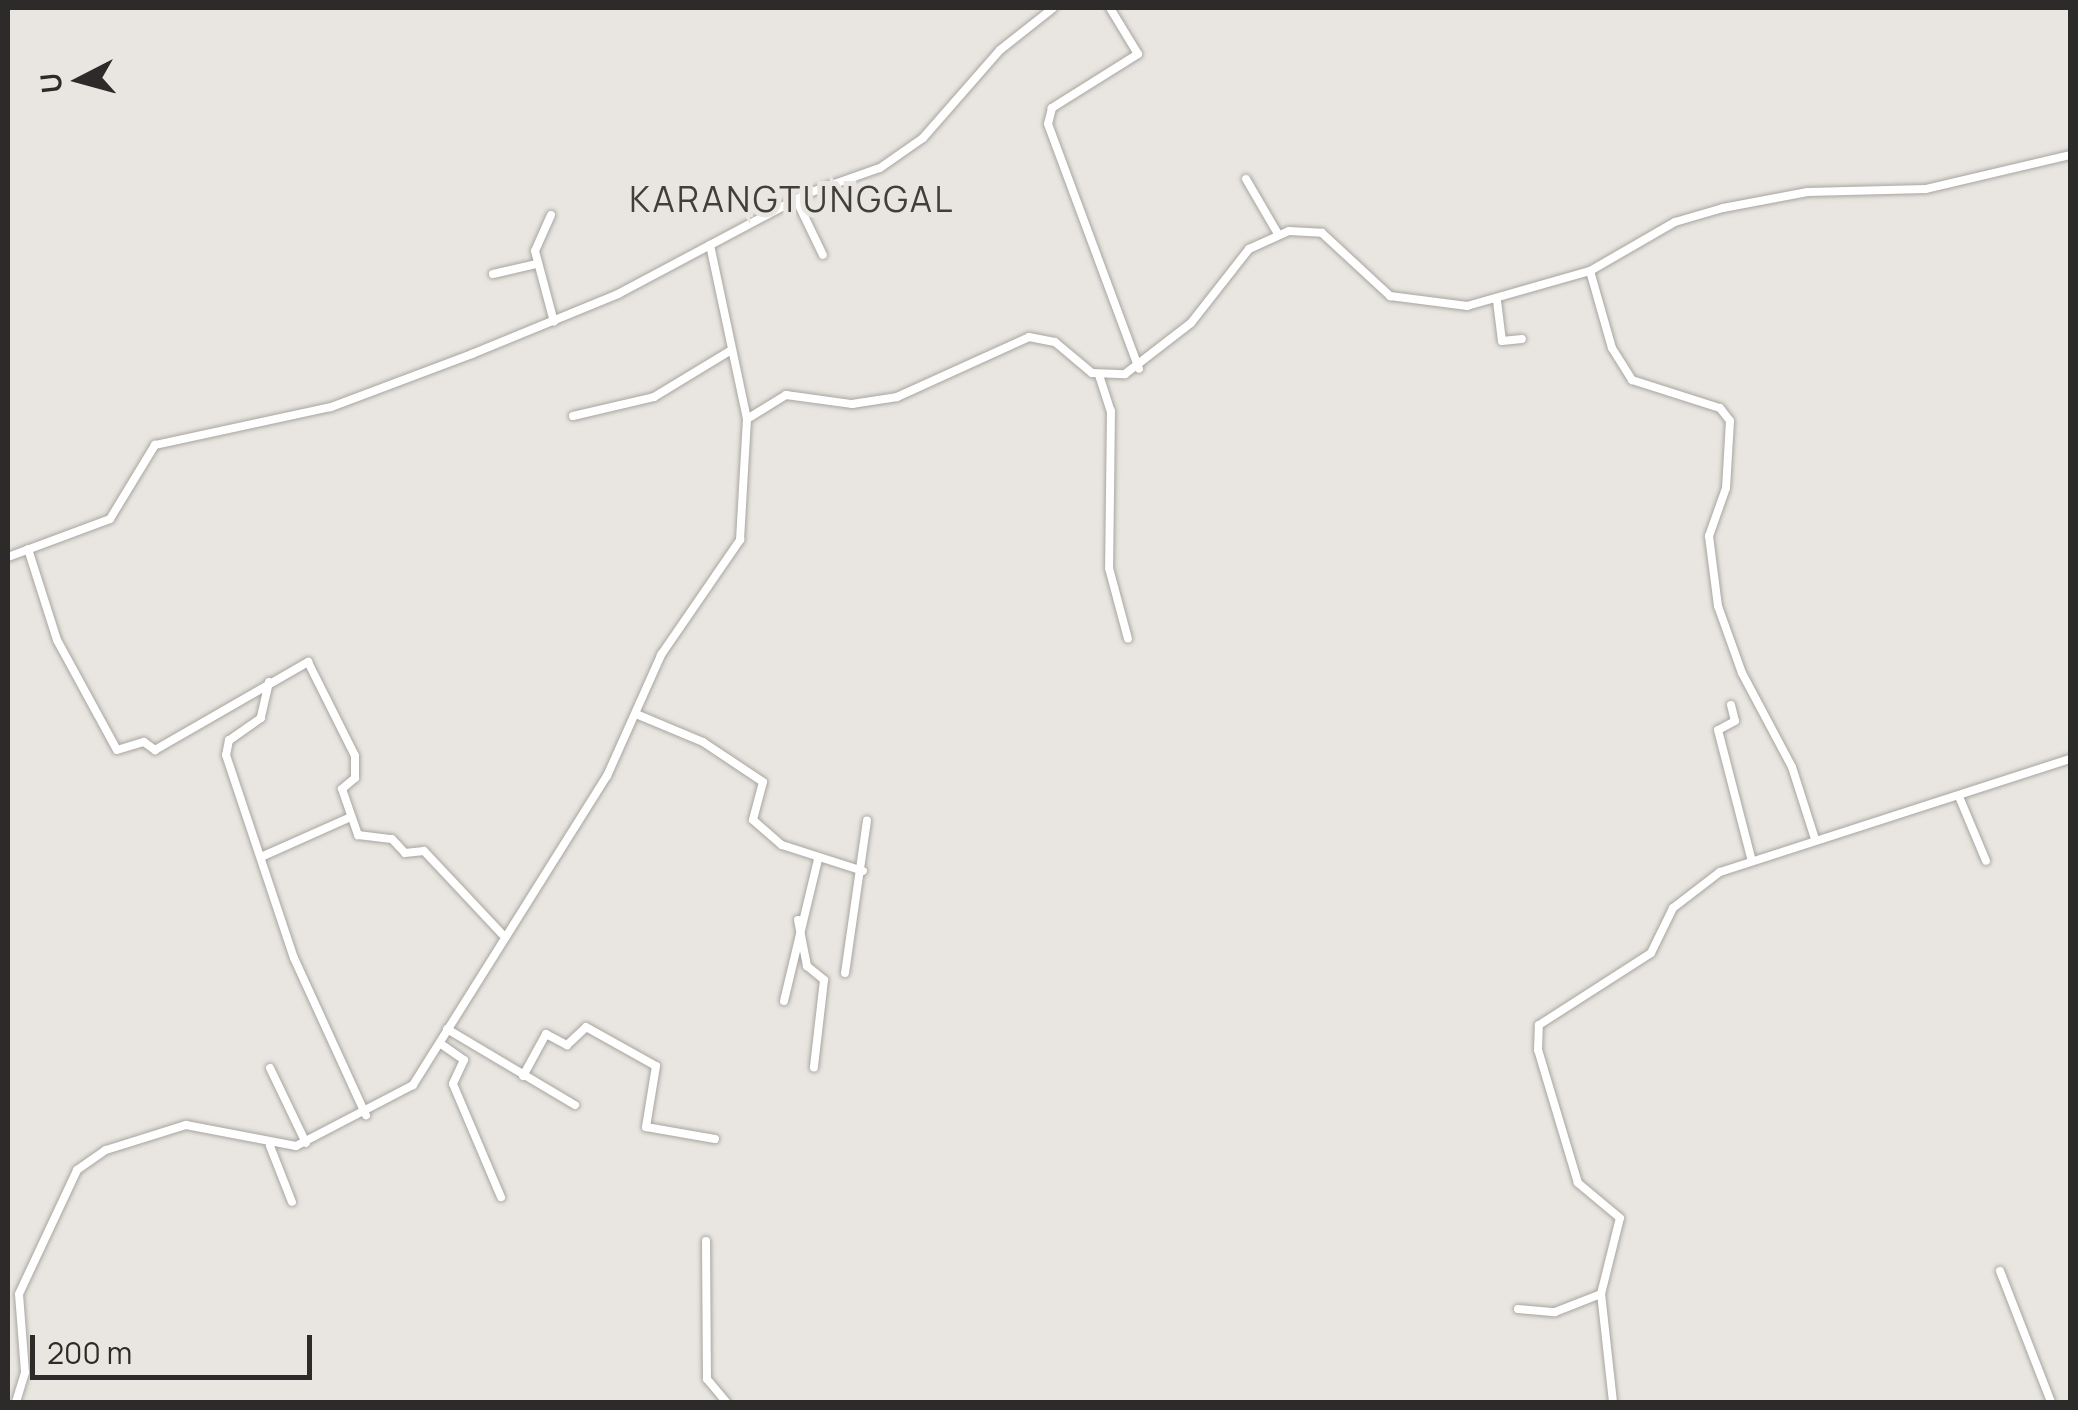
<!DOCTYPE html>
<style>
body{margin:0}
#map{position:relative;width:2078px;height:1410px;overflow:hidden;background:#e9e6e1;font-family:Manrope,sans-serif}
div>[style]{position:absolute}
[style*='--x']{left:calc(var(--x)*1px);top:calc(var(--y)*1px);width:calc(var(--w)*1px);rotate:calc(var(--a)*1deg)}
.roads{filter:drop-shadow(0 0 2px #a8a5a0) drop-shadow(0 0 2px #a8a5a0)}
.minor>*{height:8px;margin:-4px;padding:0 4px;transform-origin:4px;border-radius:4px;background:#fff}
span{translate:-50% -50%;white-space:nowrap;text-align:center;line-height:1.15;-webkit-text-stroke:10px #e9e6e1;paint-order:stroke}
.quarter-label{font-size:35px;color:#423f3b;letter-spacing:2.5px}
.frame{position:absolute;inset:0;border:10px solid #2d2b2a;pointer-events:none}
.north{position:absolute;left:30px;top:30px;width:100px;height:100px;-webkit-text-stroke:8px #e9e6e1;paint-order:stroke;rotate:264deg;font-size:28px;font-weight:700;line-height:40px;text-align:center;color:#2d2b2a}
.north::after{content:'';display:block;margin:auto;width:35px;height:45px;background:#2d2b2a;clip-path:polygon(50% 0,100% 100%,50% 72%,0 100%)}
.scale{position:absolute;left:30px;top:1335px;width:282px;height:45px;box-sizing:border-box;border:5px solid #2d2b2a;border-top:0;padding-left:12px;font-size:30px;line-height:35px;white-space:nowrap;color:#2d2b2a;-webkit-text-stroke:8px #e9e6e1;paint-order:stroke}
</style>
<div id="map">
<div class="roads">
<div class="minor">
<i style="--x:1110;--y:8;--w:54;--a:58.7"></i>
<i style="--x:1138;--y:54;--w:102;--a:147.9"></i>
<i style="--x:1052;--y:108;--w:16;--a:104"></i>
<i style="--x:1048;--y:124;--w:261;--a:69.6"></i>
<i style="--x:1246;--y:179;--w:64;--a:59.8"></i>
<i style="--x:796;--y:199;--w:62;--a:64.3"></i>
<i style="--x:551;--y:215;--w:39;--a:114"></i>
<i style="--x:535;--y:251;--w:73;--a:75"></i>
<i style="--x:1590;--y:271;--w:80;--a:74.1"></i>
<i style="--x:1612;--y:348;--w:38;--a:58"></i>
<i style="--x:1632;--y:380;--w:92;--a:17.7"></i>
<i style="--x:1720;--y:408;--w:16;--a:52"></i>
<i style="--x:1730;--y:421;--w:67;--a:93.4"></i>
<i style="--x:1726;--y:488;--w:51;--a:109.5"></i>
<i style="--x:1709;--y:536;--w:71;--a:82.7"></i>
<i style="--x:1718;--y:606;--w:71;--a:70.3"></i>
<i style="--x:1742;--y:673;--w:106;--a:62"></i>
<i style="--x:1792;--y:767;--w:76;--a:72.3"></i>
<i style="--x:493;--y:274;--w:44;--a:-13.1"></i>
<i style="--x:1497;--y:301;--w:40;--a:82.9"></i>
<i style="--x:1502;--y:341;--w:20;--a:-6"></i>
<i style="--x:1099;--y:375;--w:38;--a:72"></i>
<i style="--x:1111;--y:411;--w:157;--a:90.7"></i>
<i style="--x:1109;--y:568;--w:73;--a:75"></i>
<i style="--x:573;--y:416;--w:83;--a:-13.2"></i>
<i style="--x:654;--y:397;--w:87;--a:-31.3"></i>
<i style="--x:747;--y:419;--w:46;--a:-31.6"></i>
<i style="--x:786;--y:395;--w:67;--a:7.8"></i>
<i style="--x:852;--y:404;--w:46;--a:-8.8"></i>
<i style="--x:897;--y:397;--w:145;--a:-24.4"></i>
<i style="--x:1029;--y:337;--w:26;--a:11"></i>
<i style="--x:1055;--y:342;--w:48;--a:40"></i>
<i style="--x:1092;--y:373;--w:33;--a:2"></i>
<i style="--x:1125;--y:374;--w:83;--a:-37.7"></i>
<i style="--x:1191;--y:323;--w:94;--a:-51.9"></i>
<i style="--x:1249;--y:249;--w:44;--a:-24.2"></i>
<i style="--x:1289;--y:231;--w:33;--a:3"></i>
<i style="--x:1322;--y:233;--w:93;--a:42.8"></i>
<i style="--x:1390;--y:296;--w:78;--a:7.4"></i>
<i style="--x:1467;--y:306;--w:128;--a:-15.9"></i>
<i style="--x:1590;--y:271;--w:98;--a:-30"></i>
<i style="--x:1675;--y:222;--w:50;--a:-16.3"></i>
<i style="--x:1723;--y:208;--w:86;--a:-10.7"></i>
<i style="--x:1808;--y:192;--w:118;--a:-1.5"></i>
<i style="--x:1926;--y:189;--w:148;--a:-13.3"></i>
<i style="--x:28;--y:549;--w:96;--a:72.3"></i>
<i style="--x:57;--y:640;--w:125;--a:61.4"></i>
<i style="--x:117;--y:750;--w:28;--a:-17"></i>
<i style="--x:144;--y:742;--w:14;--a:36"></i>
<i style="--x:155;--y:750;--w:177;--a:-29.9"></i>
<i style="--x:308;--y:662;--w:105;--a:63.4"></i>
<i style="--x:355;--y:756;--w:22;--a:90"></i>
<i style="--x:355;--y:778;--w:17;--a:140"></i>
<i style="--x:342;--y:789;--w:49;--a:70.8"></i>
<i style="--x:358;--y:835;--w:34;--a:7"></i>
<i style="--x:392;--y:839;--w:19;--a:47"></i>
<i style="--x:405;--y:853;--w:19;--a:-6"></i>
<i style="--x:424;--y:851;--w:114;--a:46.8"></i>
<i style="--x:8;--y:557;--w:109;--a:-20.4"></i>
<i style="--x:110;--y:519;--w:87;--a:-58.7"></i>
<i style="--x:155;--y:445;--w:180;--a:-12.2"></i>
<i style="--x:331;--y:407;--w:151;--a:-20.6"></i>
<i style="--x:472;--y:354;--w:158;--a:-22.3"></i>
<i style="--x:618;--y:294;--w:213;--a:-28"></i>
<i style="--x:806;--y:194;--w:78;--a:-19.4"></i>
<i style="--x:880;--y:168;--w:52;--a:-34.9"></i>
<i style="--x:923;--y:138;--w:117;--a:-48.8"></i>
<i style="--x:1000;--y:50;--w:68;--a:-38.4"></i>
<i style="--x:269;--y:682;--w:37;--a:103"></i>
<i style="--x:261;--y:718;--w:39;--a:145"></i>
<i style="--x:229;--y:740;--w:15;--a:101"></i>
<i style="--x:226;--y:755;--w:214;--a:71.5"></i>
<i style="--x:294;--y:958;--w:173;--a:65.4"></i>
<i style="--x:1731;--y:705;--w:16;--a:76"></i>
<i style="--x:1735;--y:721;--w:19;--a:152"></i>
<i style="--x:1718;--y:730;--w:135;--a:75.5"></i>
<i style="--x:636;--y:714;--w:73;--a:22.7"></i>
<i style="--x:703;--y:742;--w:72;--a:33.7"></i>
<i style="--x:763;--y:782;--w:39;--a:105"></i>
<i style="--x:753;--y:820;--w:38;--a:41"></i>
<i style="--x:782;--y:845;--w:85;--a:17.8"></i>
<i style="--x:1960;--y:799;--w:67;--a:67.2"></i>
<i style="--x:261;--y:857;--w:98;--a:-24"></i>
<i style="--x:798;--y:920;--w:47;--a:78.9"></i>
<i style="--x:807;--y:966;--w:22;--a:39"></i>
<i style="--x:824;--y:980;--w:88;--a:96.6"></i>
<i style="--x:845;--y:973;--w:154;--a:-81.8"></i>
<i style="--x:784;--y:1001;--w:146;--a:-76.5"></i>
<i style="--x:447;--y:1029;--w:149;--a:30.7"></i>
<i style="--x:441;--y:1044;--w:28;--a:35"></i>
<i style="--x:464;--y:1060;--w:26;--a:115"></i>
<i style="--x:453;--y:1084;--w:123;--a:67"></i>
<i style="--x:270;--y:1068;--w:83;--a:64.4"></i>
<i style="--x:523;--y:1076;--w:48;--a:-61.3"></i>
<i style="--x:546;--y:1034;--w:24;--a:28"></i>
<i style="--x:567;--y:1045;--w:26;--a:-43"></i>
<i style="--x:586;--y:1027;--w:80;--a:29.1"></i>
<i style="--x:656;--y:1066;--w:62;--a:99.3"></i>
<i style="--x:646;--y:1127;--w:70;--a:9.9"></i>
<i style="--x:270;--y:1146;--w:60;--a:68.6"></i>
<i style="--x:706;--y:1241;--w:138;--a:89.6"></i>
<i style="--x:707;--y:1379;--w:30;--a:50"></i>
<i style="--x:2000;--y:1271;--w:141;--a:68.7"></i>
<i style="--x:1518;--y:1309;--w:37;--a:5"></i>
<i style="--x:1555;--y:1312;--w:49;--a:-21.4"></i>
<i style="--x:16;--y:1402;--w:31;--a:-73"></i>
<i style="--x:25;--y:1372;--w:78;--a:-94.4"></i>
<i style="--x:19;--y:1294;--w:137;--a:-64.9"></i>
<i style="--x:77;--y:1170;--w:35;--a:-35"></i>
<i style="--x:106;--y:1150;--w:84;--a:-17.4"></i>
<i style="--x:186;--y:1125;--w:112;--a:10.8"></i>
<i style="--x:296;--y:1146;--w:132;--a:-27.5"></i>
<i style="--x:413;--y:1085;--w:365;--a:-57.9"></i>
<i style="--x:607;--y:776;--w:133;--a:-65.9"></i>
<i style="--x:661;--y:655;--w:140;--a:-55.5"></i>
<i style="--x:740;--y:540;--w:121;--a:-86.7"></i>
<i style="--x:747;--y:419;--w:178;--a:-102"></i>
<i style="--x:1613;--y:1402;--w:109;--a:-96.3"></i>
<i style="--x:1601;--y:1294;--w:78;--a:-76"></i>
<i style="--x:1620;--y:1218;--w:55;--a:-140.2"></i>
<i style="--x:1578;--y:1183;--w:139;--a:-106.7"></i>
<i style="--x:1538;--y:1050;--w:25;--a:-88"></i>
<i style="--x:1539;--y:1025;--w:133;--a:-32.7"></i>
<i style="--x:1651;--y:953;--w:50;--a:-63.9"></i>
<i style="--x:1673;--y:908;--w:59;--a:-37.5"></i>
<i style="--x:1720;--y:872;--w:368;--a:-17.9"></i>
</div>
</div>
<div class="quarter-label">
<span style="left:792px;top:199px">KARANGTUNGGAL</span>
</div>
<div class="frame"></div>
<div class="north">U</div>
<div class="scale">200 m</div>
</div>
